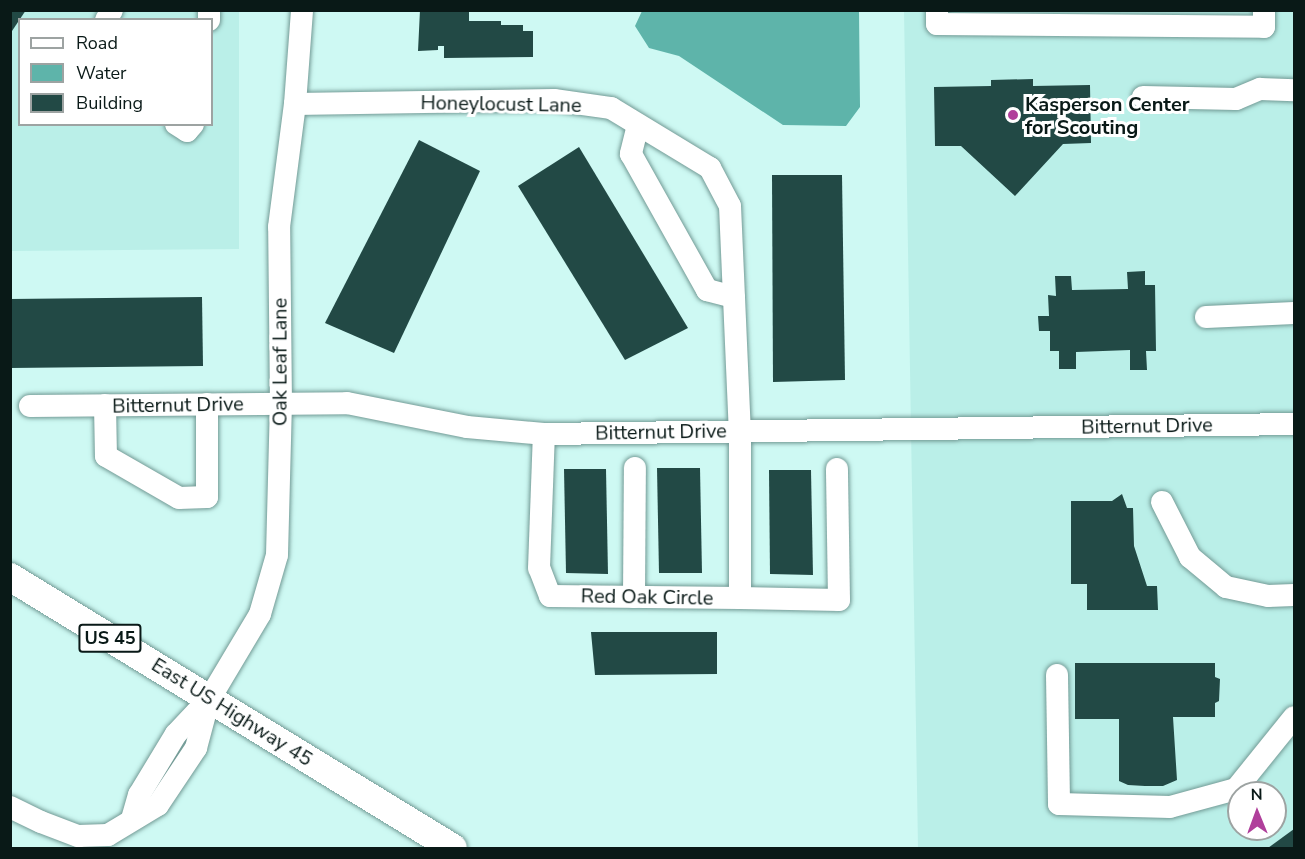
<!DOCTYPE html>
<style>
body{margin:0}
#map{position:relative;width:1305px;height:859px;overflow:hidden;background:#cef9f3;font-family:"Nunito Sans",sans-serif}
div>[style]{position:absolute}
[style*='--x']{left:calc(var(--x)*1px);top:calc(var(--y)*1px);width:calc(var(--w)*1px);rotate:calc(var(--a)*1deg)}
.built>*{inset:0;background:#baefe8}
.water>*{inset:0;background:#5eb4aa}
.building>*{inset:0;background:#224945}
.roads{filter:drop-shadow(0 0 2px #729a95) drop-shadow(0 0 2px #729a95)}
.minor>*{height:22px;margin:-11px;padding:0 11px;transform-origin:11px;border-radius:11px;background:#fff}
.major>*{height:28px;margin:-14px;padding:0 14px;transform-origin:14px;border-radius:14px;background:#fff}
.dots>*{width:16px;height:16px;translate:-50% -50%;box-sizing:border-box;border:3px solid #fff;border-radius:50%}
span{translate:-50% -50%;white-space:nowrap;text-align:center;line-height:1.15;-webkit-text-stroke:6px #fff;paint-order:stroke}
.shield-label span{padding:2px 4px;background:#fff;border:2px solid;border-radius:4px;-webkit-text-stroke-width:0}
.shield-label{font-size:18px;color:#091917;font-weight:700}
.street-label{font-size:20px;color:#091917}
.poi-label{font-size:20px;color:#091917;font-weight:700}
.left{translate:0 -50%;text-align:left}
.frame{position:absolute;inset:0;border:12px solid #091917;pointer-events:none}
.legend{position:absolute;left:18px;top:18px;width:195px;height:108px;box-sizing:border-box;background:#fff;border:2px solid #9da3a2;margin:0;padding:8px 10px;list-style:none;font-size:18px;color:#091917}
.legend li{display:flex;align-items:center;gap:12px;height:30px}
.legend b{width:30px;border:2px solid #9da3a2}
.north{position:absolute;left:1227px;top:781px;width:60px;height:60px;box-sizing:border-box;background:#fff;border:2px solid #9da3a2;border-radius:50%;rotate:359deg;font-size:16px;font-weight:700;line-height:24px;text-align:center;color:#091917}
.north::after{content:'';display:block;margin:auto;width:21px;height:27px;background:#b03f9b;clip-path:polygon(50% 0,100% 100%,50% 72%,0 100%)}
</style>
<div id="map">
<div class="built">
<i style="clip-path:polygon(evenodd,10px 11px,239px 11px,239px 249px,11px 251px,10px 11px,20px 20px,212px 20px,212px 124px,20px 124px,20px 20px)"></i>
<i style="clip-path:polygon(evenodd,904px 11px,1294px 11px,1294px 848px,918px 848px,904px 11px,1239px 793px,1275px 793px,1275px 829px,1239px 829px,1239px 793px)"></i>
</div>
<div class="water">
<i style="clip-path:polygon(642px 11px,859px 11px,860px 107px,846px 126px,783px 125px,679px 56px,649px 48px,635px 26px)"></i>
</div>
<div class="building">
<i style="clip-path:polygon(10px 10px,26px 10px,10px 34px)"></i>
<i style="clip-path:polygon(420px 10px,469px 10px,469px 21px,501px 21px,501px 25px,523px 25px,523px 31px,533px 31px,533px 57px,444px 58px,444px 46px,438px 46px,438px 50px,418px 51px)"></i>
<i style="clip-path:polygon(1033px 79px,1033px 86px,1090px 85px,1091px 143px,1063px 144px,1015px 196px,961px 146px,935px 146px,934px 87px,991px 86px,991px 80px)"></i>
<i style="clip-path:polygon(419px 140px,480px 171px,394px 353px,325px 323px)"></i>
<i style="clip-path:polygon(579px 147px,688px 328px,625px 360px,518px 186px)"></i>
<i style="clip-path:polygon(772px 175px,842px 175px,845px 380px,773px 382px)"></i>
<i style="clip-path:polygon(1145px 271px,1145px 285px,1155px 285px,1156px 351px,1146px 351px,1147px 370px,1130px 370px,1130px 350px,1076px 352px,1076px 369px,1059px 369px,1059px 351px,1050px 351px,1050px 331px,1039px 331px,1038px 316px,1049px 316px,1048px 295px,1056px 296px,1055px 276px,1071px 276px,1072px 290px,1128px 289px,1127px 272px)"></i>
<i style="clip-path:polygon(202px 297px,203px 366px,10px 368px,10px 299px)"></i>
<i style="clip-path:polygon(657px 468px,700px 468px,702px 573px,659px 573px)"></i>
<i style="clip-path:polygon(564px 469px,606px 469px,608px 574px,566px 573px)"></i>
<i style="clip-path:polygon(769px 470px,811px 470px,813px 575px,770px 574px)"></i>
<i style="clip-path:polygon(1122px 494px,1127px 508px,1133px 508px,1134px 546px,1147px 586px,1157px 586px,1158px 610px,1087px 610px,1087px 584px,1071px 584px,1071px 501px,1112px 501px)"></i>
<i style="clip-path:polygon(591px 632px,717px 632px,717px 674px,595px 675px)"></i>
<i style="clip-path:polygon(1075px 663px,1215px 663px,1215px 677px,1220px 679px,1219px 701px,1215px 703px,1215px 717px,1173px 717px,1177px 780px,1163px 786px,1145px 786px,1128px 785px,1119px 781px,1119px 719px,1075px 719px)"></i>
<i style="clip-path:polygon(1294px 829px,1294px 848px,1268px 848px)"></i>
</div>
<div class="roads">
<div class="minor">
<i style="--x:937;--y:10;--w:14;--a:90"></i>
<i style="--x:937;--y:24;--w:327;--a:0.5"></i>
<i style="--x:1264;--y:27;--w:17;--a:-90"></i>
<i style="--x:106;--y:20;--w:12;--a:-59"></i>
<i style="--x:209;--y:20;--w:10;--a:-90"></i>
<i style="--x:1143;--y:97;--w:93;--a:1.2"></i>
<i style="--x:1236;--y:99;--w:26;--a:-23"></i>
<i style="--x:1260;--y:89;--w:34;--a:2"></i>
<i style="--x:295;--y:104;--w:259;--a:-0.9"></i>
<i style="--x:554;--y:100;--w:58;--a:8"></i>
<i style="--x:611;--y:108;--w:116;--a:31.2"></i>
<i style="--x:710;--y:168;--w:43;--a:62.2"></i>
<i style="--x:730;--y:206;--w:225;--a:87.5"></i>
<i style="--x:740;--y:431;--w:167;--a:90"></i>
<i style="--x:740;--y:598;--w:190;--a:-179.4"></i>
<i style="--x:550;--y:596;--w:30;--a:-111"></i>
<i style="--x:539;--y:568;--w:134;--a:-87.9"></i>
<i style="--x:176;--y:124;--w:13;--a:32"></i>
<i style="--x:187;--y:131;--w:9;--a:-49"></i>
<i style="--x:638;--y:125;--w:30;--a:104"></i>
<i style="--x:631;--y:154;--w:156;--a:60.8"></i>
<i style="--x:707;--y:290;--w:28;--a:15"></i>
<i style="--x:1206;--y:317;--w:88;--a:-2.6"></i>
<i style="--x:105;--y:405;--w:51;--a:88.9"></i>
<i style="--x:106;--y:456;--w:84;--a:29.9"></i>
<i style="--x:179;--y:498;--w:28;--a:-2"></i>
<i style="--x:207;--y:497;--w:93;--a:-90"></i>
<i style="--x:30;--y:406;--w:317;--a:-0.5"></i>
<i style="--x:347;--y:403;--w:122;--a:11.3"></i>
<i style="--x:467;--y:427;--w:77;--a:5.2"></i>
<i style="--x:544;--y:434;--w:750;--a:-0.76"></i>
<i style="--x:1162;--y:502;--w:62;--a:63"></i>
<i style="--x:1190;--y:557;--w:47;--a:39.8"></i>
<i style="--x:1226;--y:587;--w:43;--a:12.1"></i>
<i style="--x:1268;--y:596;--w:26;--a:-2"></i>
<i style="--x:634;--y:597;--w:129;--a:-89.6"></i>
<i style="--x:740;--y:598;--w:99;--a:1.2"></i>
<i style="--x:839;--y:600;--w:131;--a:-90.9"></i>
<i style="--x:1057;--y:675;--w:129;--a:89.1"></i>
<i style="--x:1059;--y:804;--w:111;--a:1.5"></i>
<i style="--x:1170;--y:807;--w:68;--a:-15.3"></i>
<i style="--x:1236;--y:789;--w:92;--a:-51.1"></i>
<i style="--x:10;--y:807;--w:34;--a:26"></i>
<i style="--x:41;--y:822;--w:40;--a:21"></i>
<i style="--x:78;--y:836;--w:30;--a:-2"></i>
<i style="--x:108;--y:835;--w:58;--a:-31"></i>
<i style="--x:158;--y:805;--w:69;--a:-56.3"></i>
<i style="--x:196;--y:748;--w:47;--a:-75.1"></i>
<i style="--x:132;--y:819;--w:25;--a:-74"></i>
<i style="--x:139;--y:795;--w:71;--a:-58.8"></i>
<i style="--x:176;--y:734;--w:50;--a:-46.6"></i>
<i style="--x:210;--y:698;--w:98;--a:-59.2"></i>
<i style="--x:260;--y:614;--w:61;--a:-73.9"></i>
<i style="--x:277;--y:555;--w:151;--a:-88.5"></i>
<i style="--x:281;--y:404;--w:177;--a:-90.6"></i>
<i style="--x:279;--y:227;--w:124;--a:-82.6"></i>
<i style="--x:295;--y:104;--w:94;--a:-85.7"></i>
</div>
<div class="major">
<i style="--x:10;--y:577;--w:519;--a:31.46"></i>
</div>
</div>
<div class="dots">
<i style="left:1013px;top:115px;background:#b03f9b"></i>
</div>
<div class="shield-label">
<span style="left:110px;top:638px">US 45</span>
</div>
<div class="street-label">
<span style="left:501px;top:104px;rotate:1deg">Honeylocust Lane</span>
<span style="left:280px;top:362px;rotate:-90deg">Oak Leaf Lane</span>
<span style="left:178px;top:405px;rotate:-1deg">Bitternut Drive</span>
<span style="left:1147px;top:426px;rotate:-1deg">Bitternut Drive</span>
<span style="left:661px;top:432px;rotate:-1deg">Bitternut Drive</span>
<span style="left:647px;top:597px;rotate:1deg">Red Oak Circle</span>
<span style="left:232px;top:712px;rotate:32deg">East US Highway 45</span>
</div>
<div class="poi-label">
<span class="left" style="left:1025px;top:116px">Kasperson Center<br>for Scouting</span>
</div>
<div class="frame"></div>
<ul class="legend">
<li><b style="height:8px;background:#fff"></b>Road</li>
<li><b style="height:16px;background:#5eb4aa"></b>Water</li>
<li><b style="height:16px;background:#224945"></b>Building</li>
</ul>
<div class="north">N</div>
</div>
